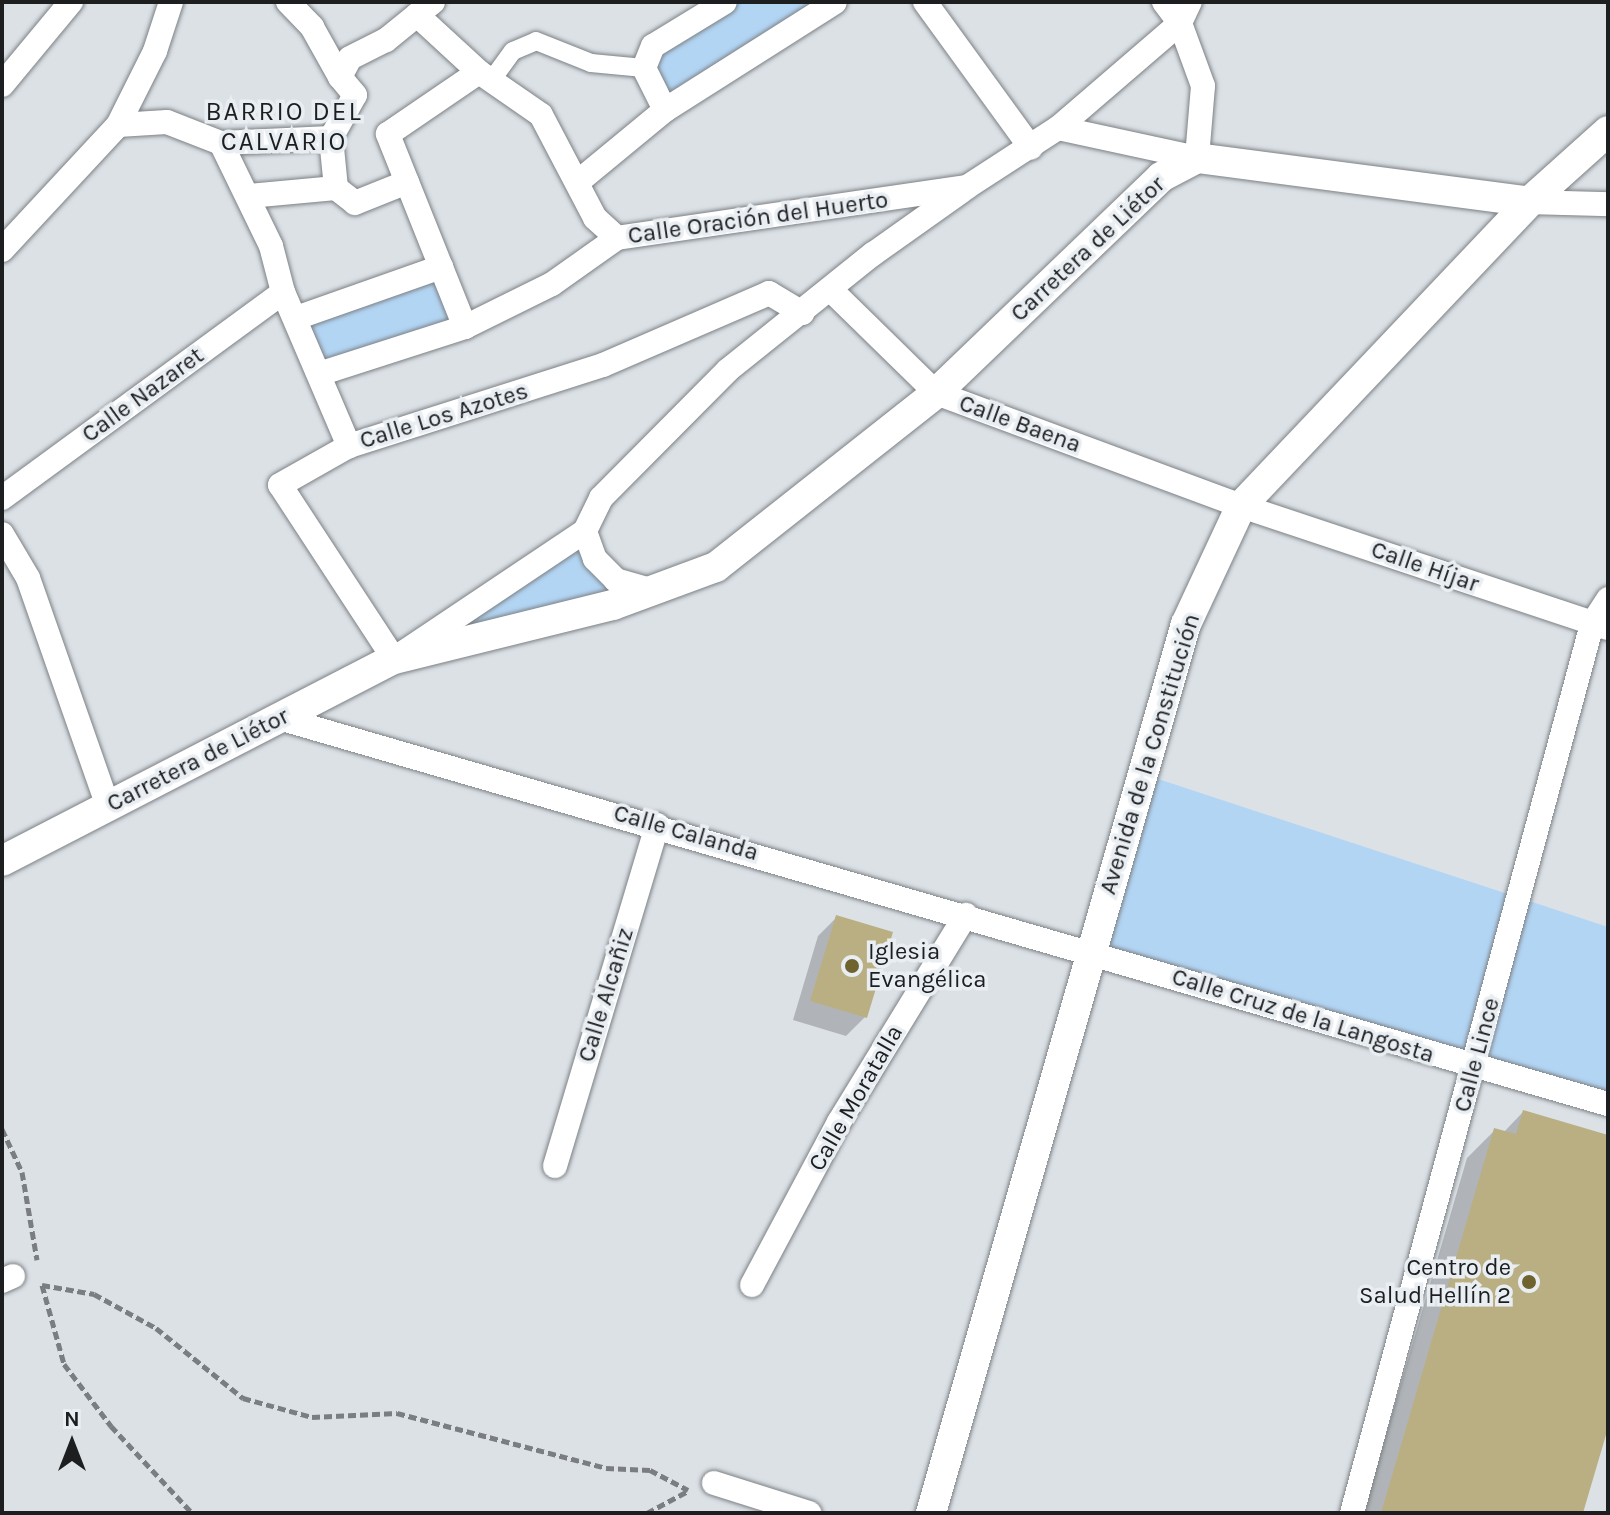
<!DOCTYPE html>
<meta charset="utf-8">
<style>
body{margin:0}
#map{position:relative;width:1610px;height:1515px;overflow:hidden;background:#dce1e6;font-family:Karla,sans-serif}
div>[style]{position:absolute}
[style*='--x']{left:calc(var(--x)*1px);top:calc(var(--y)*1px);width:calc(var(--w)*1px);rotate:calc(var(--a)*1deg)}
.green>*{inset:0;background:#b3d5f4}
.shadow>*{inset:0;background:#0003}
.building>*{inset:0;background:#baaf83}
.path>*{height:5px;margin-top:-2.5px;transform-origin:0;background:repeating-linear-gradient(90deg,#7b7e81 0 8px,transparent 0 12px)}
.roads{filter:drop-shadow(0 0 2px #7c8185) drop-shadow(0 0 2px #7c8185)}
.pedestrian>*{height:18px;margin:-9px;padding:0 9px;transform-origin:9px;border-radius:9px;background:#fff}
.minor>*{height:24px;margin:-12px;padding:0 12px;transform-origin:12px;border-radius:12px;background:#fff}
.tertiary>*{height:30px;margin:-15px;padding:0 15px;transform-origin:15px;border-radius:15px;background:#fff}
.dots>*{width:22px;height:22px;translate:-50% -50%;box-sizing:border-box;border:4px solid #e9eef3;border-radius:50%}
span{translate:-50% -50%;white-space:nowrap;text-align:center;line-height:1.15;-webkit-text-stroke:7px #e9eef3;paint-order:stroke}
.street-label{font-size:24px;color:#1d1e20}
.poi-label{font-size:24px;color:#1d1e20}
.left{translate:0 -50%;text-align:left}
.right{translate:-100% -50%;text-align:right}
.neighbourhood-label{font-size:26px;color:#1d1e20;letter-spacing:2px}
.frame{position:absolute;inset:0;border:4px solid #1d1e20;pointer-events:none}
.north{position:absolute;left:32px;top:1403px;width:80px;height:80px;-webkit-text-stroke:6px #e9eef3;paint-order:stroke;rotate:0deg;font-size:22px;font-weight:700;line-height:32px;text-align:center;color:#1d1e20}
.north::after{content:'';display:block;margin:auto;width:28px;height:36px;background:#1d1e20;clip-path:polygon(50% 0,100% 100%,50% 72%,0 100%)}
</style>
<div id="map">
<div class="green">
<i style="clip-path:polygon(725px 2px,835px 2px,665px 110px,644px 68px)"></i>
<i style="clip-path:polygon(441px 267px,465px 327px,322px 373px,296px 319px)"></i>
<i style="clip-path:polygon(585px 531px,595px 559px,654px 591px,394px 659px)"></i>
<i style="clip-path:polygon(1143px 774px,1608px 927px,1608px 1104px,1092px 951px)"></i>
</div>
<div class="shadow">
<i style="clip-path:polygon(837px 917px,865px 1017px,846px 1036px,793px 1020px,818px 936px)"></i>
<i style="clip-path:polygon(1523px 1112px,1608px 1137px,1608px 1421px,1581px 1513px,1363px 1513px,1467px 1158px,1495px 1130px,1503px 1133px)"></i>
</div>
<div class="building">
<i style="clip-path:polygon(836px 915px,893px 932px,867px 1018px,810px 1001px)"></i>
<i style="clip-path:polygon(1523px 1110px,1608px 1135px,1608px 1428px,1583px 1513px,1381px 1513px,1494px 1128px,1516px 1134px)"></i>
</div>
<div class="path">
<i style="--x:2;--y:1129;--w:47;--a:65.1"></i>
<i style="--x:22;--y:1172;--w:89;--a:80.3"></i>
<i style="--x:42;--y:1285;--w:53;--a:9.8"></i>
<i style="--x:94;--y:1294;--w:71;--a:28.7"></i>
<i style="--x:156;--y:1328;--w:112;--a:38.8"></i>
<i style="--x:243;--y:1398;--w:72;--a:15.4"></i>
<i style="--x:312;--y:1417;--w:85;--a:-2.7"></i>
<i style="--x:397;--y:1413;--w:216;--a:14.7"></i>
<i style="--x:606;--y:1468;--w:44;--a:2.6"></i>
<i style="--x:650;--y:1470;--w:43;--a:27.8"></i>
<i style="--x:42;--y:1285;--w:82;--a:74.4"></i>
<i style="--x:64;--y:1364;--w:78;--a:52.8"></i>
<i style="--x:111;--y:1426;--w:119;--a:47"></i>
<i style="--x:647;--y:1513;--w:47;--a:-28.2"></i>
</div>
<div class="roads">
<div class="pedestrian">
<i style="--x:491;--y:81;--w:37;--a:-54"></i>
<i style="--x:513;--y:51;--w:25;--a:-23"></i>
<i style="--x:536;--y:41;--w:59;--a:21.8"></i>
<i style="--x:591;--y:63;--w:53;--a:5.4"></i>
</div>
<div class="minor">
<i style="--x:288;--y:2;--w:35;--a:46"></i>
<i style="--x:312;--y:27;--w:57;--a:60.8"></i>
<i style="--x:433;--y:2;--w:21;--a:141"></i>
<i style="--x:417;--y:15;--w:84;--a:42.6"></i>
<i style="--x:479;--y:72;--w:75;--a:34.7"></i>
<i style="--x:541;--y:115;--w:116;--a:62.3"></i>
<i style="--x:595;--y:218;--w:30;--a:42"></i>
<i style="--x:925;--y:2;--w:180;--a:54"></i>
<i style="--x:1164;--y:2;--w:26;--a:53"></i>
<i style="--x:1180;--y:23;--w:23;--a:-65"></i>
<i style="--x:1180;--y:23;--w:67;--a:69.9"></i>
<i style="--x:1203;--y:86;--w:72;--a:94.8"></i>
<i style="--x:1197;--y:158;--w:142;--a:-167.8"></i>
<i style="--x:1058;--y:128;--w:161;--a:-40.7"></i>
<i style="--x:2;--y:85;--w:108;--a:-50.3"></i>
<i style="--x:665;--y:110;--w:47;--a:-116.6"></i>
<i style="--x:644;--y:68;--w:24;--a:-68"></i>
<i style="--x:653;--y:46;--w:84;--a:-31.4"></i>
<i style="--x:118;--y:125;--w:49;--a:-3.5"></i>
<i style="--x:167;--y:122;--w:58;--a:21.3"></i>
<i style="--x:221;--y:143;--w:114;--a:64.1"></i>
<i style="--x:271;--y:246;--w:48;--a:75.4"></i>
<i style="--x:283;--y:292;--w:168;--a:66.8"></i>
<i style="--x:221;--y:143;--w:110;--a:-2.6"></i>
<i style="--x:579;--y:181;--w:112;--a:-39.5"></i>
<i style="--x:665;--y:110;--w:201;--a:-32.4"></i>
<i style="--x:336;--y:188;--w:50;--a:-95.7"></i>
<i style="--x:331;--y:138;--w:49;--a:-60.8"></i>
<i style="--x:355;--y:95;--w:23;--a:-130"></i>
<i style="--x:340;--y:77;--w:21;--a:-62"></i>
<i style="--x:350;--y:58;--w:40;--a:-26.6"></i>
<i style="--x:386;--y:40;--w:40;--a:-39"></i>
<i style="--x:249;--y:196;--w:87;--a:-5.3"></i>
<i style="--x:336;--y:188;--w:24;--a:38"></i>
<i style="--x:355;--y:203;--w:56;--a:-22"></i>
<i style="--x:1529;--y:202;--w:79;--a:1.5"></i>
<i style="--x:2;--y:250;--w:171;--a:-47.1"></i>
<i style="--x:118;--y:125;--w:83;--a:-63.4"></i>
<i style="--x:155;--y:51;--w:52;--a:-71.9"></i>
<i style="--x:832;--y:291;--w:146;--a:44.4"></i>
<i style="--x:936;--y:393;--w:325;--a:20.3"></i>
<i style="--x:1241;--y:506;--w:386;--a:18.4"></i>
<i style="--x:296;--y:318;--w:154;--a:-19.4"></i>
<i style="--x:465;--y:327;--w:208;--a:-111.8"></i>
<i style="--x:388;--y:134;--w:110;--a:-34.3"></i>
<i style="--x:322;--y:373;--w:150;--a:-17.8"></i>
<i style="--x:465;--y:327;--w:97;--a:-26.3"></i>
<i style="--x:552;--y:284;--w:80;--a:-35.3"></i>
<i style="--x:617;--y:238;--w:354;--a:-8.3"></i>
<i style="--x:967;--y:187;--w:108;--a:-33"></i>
<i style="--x:2;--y:498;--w:348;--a:-36.2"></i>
<i style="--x:585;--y:531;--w:230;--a:146.2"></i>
<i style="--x:394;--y:659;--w:208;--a:-123.2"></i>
<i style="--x:280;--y:485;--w:79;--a:-29.5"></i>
<i style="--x:349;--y:446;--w:267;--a:-17.7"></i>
<i style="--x:603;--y:365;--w:181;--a:-23.4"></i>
<i style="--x:769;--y:293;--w:39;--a:31"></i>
<i style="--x:2;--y:534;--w:51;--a:59.4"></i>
<i style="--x:28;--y:578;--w:243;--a:70.7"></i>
<i style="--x:654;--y:591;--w:40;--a:-164"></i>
<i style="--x:616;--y:580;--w:30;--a:-135"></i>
<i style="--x:595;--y:559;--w:30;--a:-110"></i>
<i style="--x:585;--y:531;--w:37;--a:-64"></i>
<i style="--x:601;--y:498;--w:180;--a:-45.2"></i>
<i style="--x:728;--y:370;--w:186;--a:-38.7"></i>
<i style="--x:873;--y:254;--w:109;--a:-35.3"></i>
<i style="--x:279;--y:718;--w:1384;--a:16.2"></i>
<i style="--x:555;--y:1166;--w:356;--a:-73.3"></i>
<i style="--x:2;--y:1281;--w:12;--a:-24"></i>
<i style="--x:752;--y:1285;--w:185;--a:-61.9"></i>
<i style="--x:839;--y:1122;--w:243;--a:-58.5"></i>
<i style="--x:714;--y:1483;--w:100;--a:17.5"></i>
<i style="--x:1352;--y:1513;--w:921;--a:-74.89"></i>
<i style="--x:1592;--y:624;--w:30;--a:-57"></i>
</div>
<div class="tertiary">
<i style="--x:2;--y:861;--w:441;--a:-27.3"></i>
<i style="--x:394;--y:659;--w:226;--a:-13.9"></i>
<i style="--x:613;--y:605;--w:110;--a:-20.3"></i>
<i style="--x:716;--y:567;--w:280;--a:-38.3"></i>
<i style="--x:936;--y:393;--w:312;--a:-43.8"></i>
<i style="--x:1161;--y:177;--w:41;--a:-27.8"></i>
<i style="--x:1197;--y:158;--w:335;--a:7.5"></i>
<i style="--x:931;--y:1513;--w:925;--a:-74"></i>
<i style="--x:1186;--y:624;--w:130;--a:-65"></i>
<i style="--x:1241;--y:506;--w:419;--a:-46.5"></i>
<i style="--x:1529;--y:202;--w:106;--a:-41.9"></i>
</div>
</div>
<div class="dots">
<i style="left:852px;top:966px;background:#6f6330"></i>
<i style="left:1529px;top:1282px;background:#6f6330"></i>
</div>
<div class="street-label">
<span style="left:758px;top:218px;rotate:-8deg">Calle Oración del Huerto</span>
<span style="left:1088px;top:249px;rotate:-43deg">Carretera de Liétor</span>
<span style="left:143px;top:395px;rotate:-36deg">Calle Nazaret</span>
<span style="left:444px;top:416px;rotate:-17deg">Calle Los Azotes</span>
<span style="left:1020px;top:424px;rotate:20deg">Calle Baena</span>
<span style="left:1425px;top:567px;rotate:19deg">Calle Híjar</span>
<span style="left:1150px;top:754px;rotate:-73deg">Avenida de la Constitución</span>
<span style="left:198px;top:760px;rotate:-27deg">Carretera de Liétor</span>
<span style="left:686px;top:833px;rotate:16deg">Calle Calanda</span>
<span style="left:606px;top:995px;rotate:-73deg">Calle Alcañiz</span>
<span style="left:1303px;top:1016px;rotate:17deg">Calle Cruz de la Langosta</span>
<span style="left:1477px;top:1055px;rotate:-75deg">Calle Lince</span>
<span style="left:856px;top:1098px;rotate:-60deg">Calle Moratalla</span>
</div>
<div class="poi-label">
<span class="left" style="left:868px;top:966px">Iglesia<br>Evangélica</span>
<span class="right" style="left:1511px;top:1282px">Centro de<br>Salud Hellín 2</span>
</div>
<div class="neighbourhood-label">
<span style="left:284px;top:127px">BARRIO DEL<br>CALVARIO</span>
</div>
<div class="frame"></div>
<div class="north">N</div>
</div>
